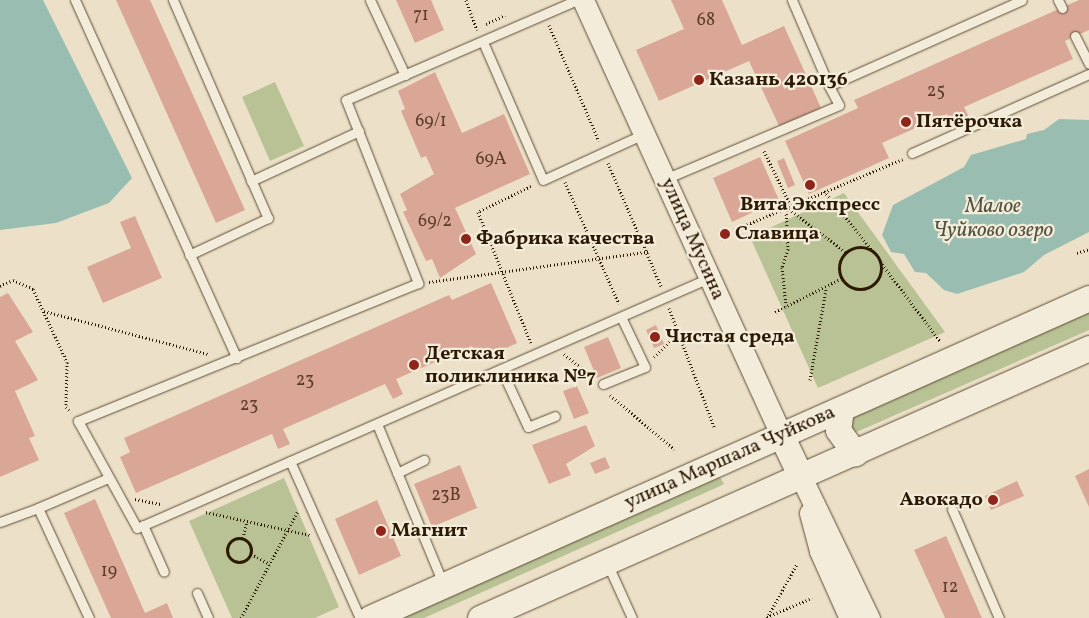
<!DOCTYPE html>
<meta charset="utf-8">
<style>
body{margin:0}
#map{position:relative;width:1089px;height:618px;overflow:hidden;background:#ece1c8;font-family:Vollkorn,serif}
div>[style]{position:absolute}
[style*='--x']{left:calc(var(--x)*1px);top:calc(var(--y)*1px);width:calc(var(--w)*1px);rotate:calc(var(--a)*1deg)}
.green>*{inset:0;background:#b9c295}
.water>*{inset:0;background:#99beb1}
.building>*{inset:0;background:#daa797}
.path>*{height:3px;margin-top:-1.5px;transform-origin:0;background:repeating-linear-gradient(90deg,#2d1a03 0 1px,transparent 0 3.5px)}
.path>.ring{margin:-1.5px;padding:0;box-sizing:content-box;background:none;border:3px solid #2d1a03;border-radius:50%}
.roads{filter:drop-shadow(0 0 1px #5d4c34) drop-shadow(0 0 1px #5d4c34)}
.service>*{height:9px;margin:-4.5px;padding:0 4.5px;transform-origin:4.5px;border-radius:4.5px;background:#f3ecdb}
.tertiary>*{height:21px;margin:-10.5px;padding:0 10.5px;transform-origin:10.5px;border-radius:10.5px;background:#f3ecdb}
.secondary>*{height:25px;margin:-12.5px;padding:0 12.5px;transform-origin:12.5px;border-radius:12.5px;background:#f3ecdb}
.dots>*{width:14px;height:14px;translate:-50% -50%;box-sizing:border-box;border:2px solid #f3ecdb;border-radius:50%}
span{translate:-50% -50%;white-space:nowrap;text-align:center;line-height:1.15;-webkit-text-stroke:4.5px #f3ecdb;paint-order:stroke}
.number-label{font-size:18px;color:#583d28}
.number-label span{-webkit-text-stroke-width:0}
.poi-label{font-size:20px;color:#2d1a03;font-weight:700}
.left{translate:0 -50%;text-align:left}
.right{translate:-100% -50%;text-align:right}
.street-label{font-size:20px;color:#2d1a03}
.water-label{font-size:21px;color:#535340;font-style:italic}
</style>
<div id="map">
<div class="green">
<i style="clip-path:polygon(275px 82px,304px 146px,270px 161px,242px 97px)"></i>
<i style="clip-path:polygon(844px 193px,945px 332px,818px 388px,750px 237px)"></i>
<i style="clip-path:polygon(1089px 311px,1089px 330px,852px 434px,850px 418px)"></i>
<i style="clip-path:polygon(720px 477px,724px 484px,718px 487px,424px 618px,400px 618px)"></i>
<i style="clip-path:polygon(284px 478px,339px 607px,315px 618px,232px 618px,189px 521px)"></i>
</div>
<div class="water">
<i style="clip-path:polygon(0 0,43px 0,132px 178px,109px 203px,56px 223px,0 230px)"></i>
<i style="clip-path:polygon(1059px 119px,1089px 120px,1089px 232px,1044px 255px,1024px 272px,957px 294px,944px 290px,926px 273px,915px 272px,904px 254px,891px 252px,882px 235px,893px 205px,964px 167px,971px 155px,1026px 139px,1027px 134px,1044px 130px)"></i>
</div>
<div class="building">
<i style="clip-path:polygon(116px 0,150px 0,245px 210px,216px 223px)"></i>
<i style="clip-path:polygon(396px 0,431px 0,444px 30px,415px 43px)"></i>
<i style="clip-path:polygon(671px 0,722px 0,742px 45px,784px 26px,821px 108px,779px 126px,749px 61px,659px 101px,636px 50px,684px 29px)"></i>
<i style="clip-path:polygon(1079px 0,1089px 0,1089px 30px,1065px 41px,1073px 59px,964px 107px,969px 117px,952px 125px,947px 114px,882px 143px,889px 158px,809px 194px,785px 141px,858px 108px,854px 100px)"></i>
<i style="clip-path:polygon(435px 72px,462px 133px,504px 114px,530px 174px,455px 208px,476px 254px,440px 278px,432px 259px,426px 261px,403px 212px,407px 210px,400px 194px,434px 174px,426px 156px,421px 158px,401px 111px,405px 109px,398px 91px)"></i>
<i style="clip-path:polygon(760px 157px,779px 200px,732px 222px,713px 178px)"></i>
<i style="clip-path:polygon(784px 158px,795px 185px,788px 188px,777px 161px)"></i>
<i style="clip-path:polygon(135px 216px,162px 278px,103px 303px,87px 267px,131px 248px,120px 222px)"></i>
<i style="clip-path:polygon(727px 228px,732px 236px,722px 241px,718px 231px)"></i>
<i style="clip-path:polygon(491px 283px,517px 343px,478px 361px,472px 346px,396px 379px,403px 394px,393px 399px,385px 384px,283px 429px,290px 444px,278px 449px,272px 434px,136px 493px,120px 457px,130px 452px,124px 438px,449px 295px,452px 300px)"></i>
<i style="clip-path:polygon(8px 293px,33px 332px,15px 341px,38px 380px,15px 391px,35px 436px,29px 438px,39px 460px,0 477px,0 297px)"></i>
<i style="clip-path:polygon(656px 325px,664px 344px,654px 348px,646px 330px)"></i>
<i style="clip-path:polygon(608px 337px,621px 368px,597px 378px,584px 347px)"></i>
<i style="clip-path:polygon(577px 386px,589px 413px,574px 419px,563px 391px)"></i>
<i style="clip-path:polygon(586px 425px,595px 446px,566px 464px,571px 475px,549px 484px,532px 445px)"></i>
<i style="clip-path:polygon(605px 457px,610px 468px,595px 474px,590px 463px)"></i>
<i style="clip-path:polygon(460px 465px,477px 508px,432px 527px,414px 484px)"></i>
<i style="clip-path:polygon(1089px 469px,1089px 507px,1075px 476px)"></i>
<i style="clip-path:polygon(1017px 481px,1024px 496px,991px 510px,985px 496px)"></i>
<i style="clip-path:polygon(95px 499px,145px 613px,167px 603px,173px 618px,111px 618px,64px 513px)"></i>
<i style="clip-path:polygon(377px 500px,401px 556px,359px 575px,335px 519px)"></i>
<i style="clip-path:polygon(946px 536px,981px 616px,982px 618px,945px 618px,914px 550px)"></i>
</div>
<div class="path">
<i style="--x:466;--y:0;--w:32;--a:70"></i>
<i style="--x:486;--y:24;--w:21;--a:-25"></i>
<i style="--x:549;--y:25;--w:126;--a:66.7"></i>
<i style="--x:764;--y:151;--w:59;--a:63.9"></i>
<i style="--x:608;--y:163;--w:134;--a:66.7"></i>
<i style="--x:565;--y:182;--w:133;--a:66.1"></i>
<i style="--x:531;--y:186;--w:59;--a:153.9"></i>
<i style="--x:478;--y:212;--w:141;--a:68"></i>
<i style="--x:824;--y:191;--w:77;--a:50.8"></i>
<i style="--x:786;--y:207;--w:42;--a:87.3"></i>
<i style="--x:788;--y:249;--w:19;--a:108"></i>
<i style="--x:782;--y:267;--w:39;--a:84"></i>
<i style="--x:786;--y:207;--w:76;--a:37"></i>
<i style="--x:734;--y:230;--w:183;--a:-22.8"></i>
<i class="ring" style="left:839px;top:247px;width:39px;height:39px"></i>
<i style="--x:1077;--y:253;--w:13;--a:-18"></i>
<i style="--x:882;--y:264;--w:96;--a:53"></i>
<i style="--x:429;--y:282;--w:224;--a:-7.9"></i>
<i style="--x:0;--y:286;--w:14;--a:-25"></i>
<i style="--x:13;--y:280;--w:22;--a:24"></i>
<i style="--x:33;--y:289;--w:81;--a:65"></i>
<i style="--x:67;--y:362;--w:45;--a:91.3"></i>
<i style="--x:66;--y:407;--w:7;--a:45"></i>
<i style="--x:669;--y:308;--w:129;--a:69.2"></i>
<i style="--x:44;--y:311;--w:170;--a:14.7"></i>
<i style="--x:775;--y:312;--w:75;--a:-26.9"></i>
<i style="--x:564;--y:354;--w:38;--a:39"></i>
<i style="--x:654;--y:357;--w:35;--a:-44"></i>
<i style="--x:810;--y:380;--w:92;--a:-80"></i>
<i style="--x:610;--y:395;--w:84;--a:40.2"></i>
<i style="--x:135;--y:499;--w:26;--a:11"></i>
<i style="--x:206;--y:512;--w:107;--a:12.5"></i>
<i class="ring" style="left:227px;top:538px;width:21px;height:21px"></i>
<i style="--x:243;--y:538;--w:17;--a:-77"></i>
<i style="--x:251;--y:554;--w:21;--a:28"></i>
<i style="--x:767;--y:617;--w:49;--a:-22.9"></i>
<i style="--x:241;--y:618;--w:121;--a:-62"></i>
<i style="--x:767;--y:618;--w:62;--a:-60.9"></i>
</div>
<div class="roads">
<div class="service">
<i style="--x:75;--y:0;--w:393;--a:65.7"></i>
<i style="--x:173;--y:0;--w:238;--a:66.5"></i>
<i style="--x:268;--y:218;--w:87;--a:154.9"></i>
<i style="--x:370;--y:0;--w:83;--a:65"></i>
<i style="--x:577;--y:0;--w:252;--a:156.6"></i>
<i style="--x:346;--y:100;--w:197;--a:68.5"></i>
<i style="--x:418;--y:283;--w:367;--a:157.9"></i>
<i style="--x:78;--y:421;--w:122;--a:61.1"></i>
<i style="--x:137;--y:528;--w:624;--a:-23.61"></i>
<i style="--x:792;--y:0;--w:94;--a:66.7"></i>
<i style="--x:829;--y:86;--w:211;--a:-24"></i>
<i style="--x:1058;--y:0;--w:9;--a:63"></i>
<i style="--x:1075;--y:36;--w:31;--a:63"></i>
<i style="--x:483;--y:42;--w:150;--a:66.5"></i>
<i style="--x:543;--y:180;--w:111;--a:-24.5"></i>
<i style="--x:912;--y:153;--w:194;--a:-24.1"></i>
<i style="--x:665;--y:179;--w:189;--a:-23"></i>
<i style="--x:839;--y:105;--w:21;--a:-118"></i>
<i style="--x:251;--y:181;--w:119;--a:-24.8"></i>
<i style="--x:501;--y:369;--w:64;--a:65"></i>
<i style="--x:528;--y:427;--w:29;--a:-22"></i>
<i style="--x:603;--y:384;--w:45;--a:-22"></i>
<i style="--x:645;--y:367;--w:55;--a:-115.6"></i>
<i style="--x:377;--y:424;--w:172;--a:67.5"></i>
<i style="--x:290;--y:461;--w:172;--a:66"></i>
<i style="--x:397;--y:473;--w:30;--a:-26"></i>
<i style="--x:952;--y:509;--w:119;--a:66.7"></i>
<i style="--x:0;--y:522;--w:40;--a:-20.2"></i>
<i style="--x:143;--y:525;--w:51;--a:65.9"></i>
<i style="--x:607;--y:563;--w:60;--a:65.6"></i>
<i style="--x:197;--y:593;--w:27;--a:66"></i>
<i style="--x:89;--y:618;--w:121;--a:-114.9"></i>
<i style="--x:38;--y:508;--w:76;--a:-23.2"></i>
</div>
<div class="tertiary">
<i style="--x:583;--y:0;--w:478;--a:65.5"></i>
<i style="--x:801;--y:477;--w:157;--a:64.3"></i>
<i style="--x:810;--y:513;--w:39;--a:75"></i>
<i style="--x:820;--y:551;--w:73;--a:65.9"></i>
</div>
<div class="secondary">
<i style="--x:841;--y:409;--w:21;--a:98"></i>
<i style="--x:838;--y:430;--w:29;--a:54"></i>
<i style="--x:781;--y:435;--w:47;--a:64.5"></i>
<i style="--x:370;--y:618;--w:787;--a:-23.99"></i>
<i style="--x:480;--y:618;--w:666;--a:-23.91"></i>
</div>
</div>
<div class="dots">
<i style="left:699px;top:80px;background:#8f2418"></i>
<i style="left:906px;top:122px;background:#8f2418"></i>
<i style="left:810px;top:185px;background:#8f2418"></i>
<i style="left:725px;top:234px;background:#8f2418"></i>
<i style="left:466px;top:239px;background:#8f2418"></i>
<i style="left:655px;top:337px;background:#8f2418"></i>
<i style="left:414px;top:365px;background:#8f2418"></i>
<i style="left:993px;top:500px;background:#8f2418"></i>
<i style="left:381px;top:531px;background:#8f2418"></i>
</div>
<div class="number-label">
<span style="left:421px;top:16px">71</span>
<span style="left:706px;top:21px">68</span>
<span style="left:936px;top:92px">25</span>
<span style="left:431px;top:122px">69/1</span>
<span style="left:491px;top:160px">69А</span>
<span style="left:435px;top:222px">69/2</span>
<span style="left:305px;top:381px">23</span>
<span style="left:249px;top:406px">23</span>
<span style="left:446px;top:496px">23В</span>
<span style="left:109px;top:572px">19</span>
<span style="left:950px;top:588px">12</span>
</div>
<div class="poi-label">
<span class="left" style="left:709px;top:80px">Казань 420136</span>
<span class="left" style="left:916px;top:122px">Пятёрочка</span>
<span style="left:810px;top:205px">Вита Экспресс</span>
<span class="left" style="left:735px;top:234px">Славица</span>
<span class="left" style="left:476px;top:239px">Фабрика качества</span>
<span class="left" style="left:665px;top:337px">Чистая среда</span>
<span class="left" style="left:425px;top:366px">Детская<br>поликлиника №7</span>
<span class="right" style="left:983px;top:500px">Авокадо</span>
<span class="left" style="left:391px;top:531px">Магнит</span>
</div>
<div class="street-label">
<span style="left:692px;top:239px;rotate:66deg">улица Мусина</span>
<span style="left:730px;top:458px;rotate:-24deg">улица Маршала Чуйкова</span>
</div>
<div class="water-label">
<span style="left:993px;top:219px">Малое<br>Чуйково озеро</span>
</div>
</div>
